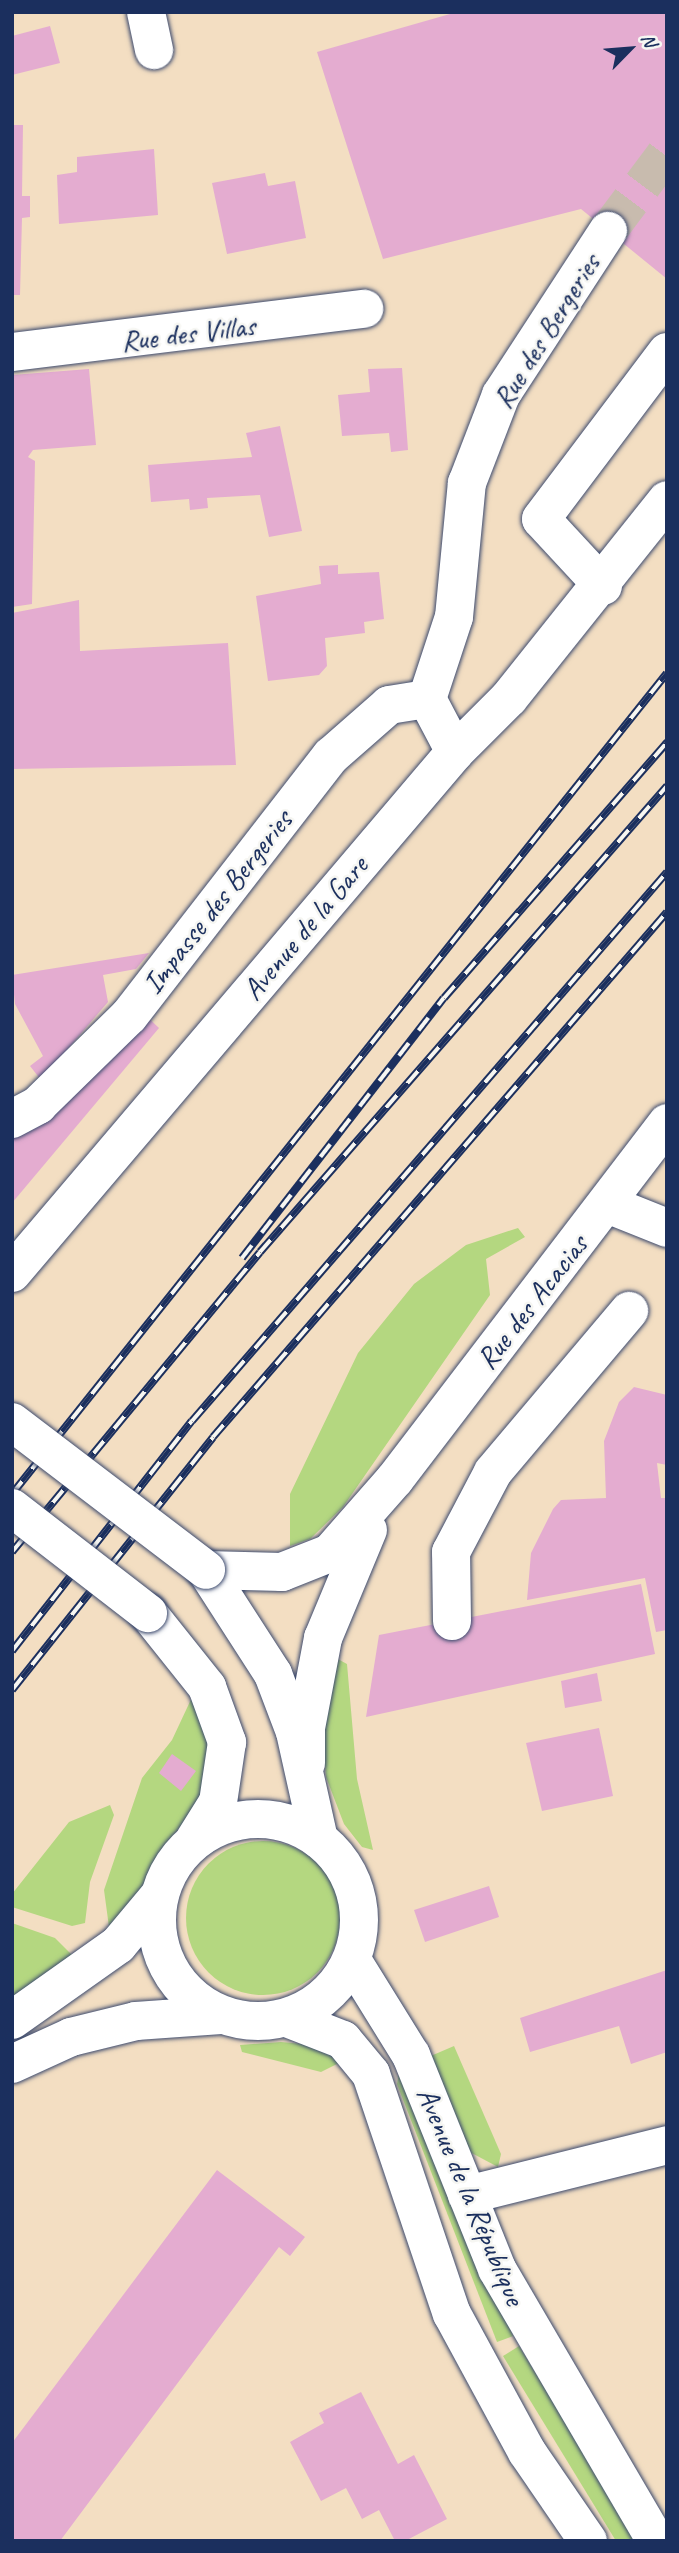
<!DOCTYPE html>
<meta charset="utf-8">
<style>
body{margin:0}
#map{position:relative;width:679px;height:2553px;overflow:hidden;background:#f3dec2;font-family:Caveat,sans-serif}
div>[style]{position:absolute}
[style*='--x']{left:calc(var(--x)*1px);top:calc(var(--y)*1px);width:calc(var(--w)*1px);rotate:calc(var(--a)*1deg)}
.green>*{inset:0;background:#b4d780}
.round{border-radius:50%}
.building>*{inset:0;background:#e4acd0}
.minor-tunnel>*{height:38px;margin-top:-19px;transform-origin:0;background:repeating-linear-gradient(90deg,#c8bbae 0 38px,transparent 0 57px)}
.roads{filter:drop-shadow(0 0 2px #3b496d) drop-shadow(0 0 2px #3b496d)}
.minor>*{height:38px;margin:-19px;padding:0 19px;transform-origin:19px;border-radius:19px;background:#fff}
.major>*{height:38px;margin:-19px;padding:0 19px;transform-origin:19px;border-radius:19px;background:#fff}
.major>.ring{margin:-19px;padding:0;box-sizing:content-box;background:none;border:38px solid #fff;border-radius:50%}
.rail>*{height:8px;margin-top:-4px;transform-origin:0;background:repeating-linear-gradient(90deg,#f6f6f2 0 16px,#1b2f5e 0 32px);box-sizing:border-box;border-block:2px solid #1b2f5e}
.bridges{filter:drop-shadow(0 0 2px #3b496d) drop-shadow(0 0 2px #3b496d)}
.major-bridge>*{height:38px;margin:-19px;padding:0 19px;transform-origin:19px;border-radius:19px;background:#fff}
span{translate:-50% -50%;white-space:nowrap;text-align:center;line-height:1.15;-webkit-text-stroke:5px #f6f6f2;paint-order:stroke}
.street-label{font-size:30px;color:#1b2f5e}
.frame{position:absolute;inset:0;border:14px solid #1b2f5e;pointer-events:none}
.north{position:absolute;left:595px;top:14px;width:70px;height:70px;-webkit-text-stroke:5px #f6f6f2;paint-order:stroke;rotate:65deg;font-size:19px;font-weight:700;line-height:28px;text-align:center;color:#1b2f5e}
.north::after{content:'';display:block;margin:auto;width:24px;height:32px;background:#1b2f5e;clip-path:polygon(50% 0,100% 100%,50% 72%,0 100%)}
</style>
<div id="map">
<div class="green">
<i style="clip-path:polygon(518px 1228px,525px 1237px,486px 1259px,490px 1295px,343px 1507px,310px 1539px,290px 1546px,290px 1494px,358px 1353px,414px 1284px,466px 1245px)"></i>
<i style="clip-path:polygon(334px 1657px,347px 1664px,357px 1779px,373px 1850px,362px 1847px,344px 1824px,326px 1777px,323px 1743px)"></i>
<i style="clip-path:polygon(194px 1693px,209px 1728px,213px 1788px,164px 1846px,140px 1896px,109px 1927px,104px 1890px,142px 1778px,172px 1740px)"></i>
<i style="clip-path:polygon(110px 1805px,114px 1815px,90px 1882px,85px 1923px,72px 1926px,12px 1907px,12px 1894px,69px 1822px)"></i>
<i class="round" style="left:186px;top:1841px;width:154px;height:154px"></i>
<i style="clip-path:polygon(12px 1923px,55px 1938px,73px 1956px,12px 1998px)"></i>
<i style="clip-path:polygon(281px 2042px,314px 2045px,341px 2062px,321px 2072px,242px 2052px,240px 2045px)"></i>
<i style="clip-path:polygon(454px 2046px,501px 2154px,498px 2167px,466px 2150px,426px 2058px)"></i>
<i style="clip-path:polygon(399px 2073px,412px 2078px,513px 2336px,497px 2342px,397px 2084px)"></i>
<i style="clip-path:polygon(519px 2346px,638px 2541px,616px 2541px,503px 2356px)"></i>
</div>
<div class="building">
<i style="clip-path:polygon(457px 12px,667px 12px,667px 279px,581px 209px,383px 259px,317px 52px)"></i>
<i style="clip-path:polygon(50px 26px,60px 63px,12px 75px,12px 36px)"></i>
<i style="clip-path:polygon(12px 125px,23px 125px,22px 196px,30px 196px,30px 217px,22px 218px,20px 295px,12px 295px)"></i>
<i style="clip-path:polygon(154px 149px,158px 215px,59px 224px,57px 175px,77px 172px,77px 157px)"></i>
<i style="clip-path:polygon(265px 173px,268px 186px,295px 181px,306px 238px,227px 254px,212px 183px)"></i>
<i style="clip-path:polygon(402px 368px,408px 450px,391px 452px,389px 433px,342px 436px,338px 395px,370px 392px,368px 369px)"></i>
<i style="clip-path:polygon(89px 369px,96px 445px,33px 450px,28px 457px,35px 461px,32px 604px,12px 607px,12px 375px)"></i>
<i style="clip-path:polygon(280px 426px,302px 531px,269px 537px,260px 495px,207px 498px,208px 508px,190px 510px,189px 499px,151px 502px,148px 465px,252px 457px,246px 433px)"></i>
<i style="clip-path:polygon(338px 565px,338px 574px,379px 572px,384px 619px,364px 622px,365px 633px,325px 638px,327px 666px,319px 675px,268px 681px,256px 596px,321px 584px,319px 566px)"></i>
<i style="clip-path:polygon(79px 600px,80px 651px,228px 643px,236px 765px,12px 769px,12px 613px)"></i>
<i style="clip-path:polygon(149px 953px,136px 969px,103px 975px,108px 1002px,41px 1080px,30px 1066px,43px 1056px,15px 1004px,12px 975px)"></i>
<i style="clip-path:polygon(142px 1012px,159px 1028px,12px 1203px,12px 1134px)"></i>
<i style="clip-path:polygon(634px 1387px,667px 1395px,667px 1465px,657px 1463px,661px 1498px,667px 1498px,667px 1630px,656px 1632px,645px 1578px,527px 1600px,531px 1553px,553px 1509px,561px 1500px,606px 1498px,604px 1441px,619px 1402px)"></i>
<i style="clip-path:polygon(641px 1584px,655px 1654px,366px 1717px,379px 1635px)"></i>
<i style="clip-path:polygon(597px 1673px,602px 1701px,565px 1708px,561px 1681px)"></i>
<i style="clip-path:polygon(599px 1728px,613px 1796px,542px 1811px,526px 1743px)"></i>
<i style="clip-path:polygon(172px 1754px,196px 1771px,181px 1791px,159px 1773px)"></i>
<i style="clip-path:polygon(489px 1886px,499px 1917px,425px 1942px,414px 1910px)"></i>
<i style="clip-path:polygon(667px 1970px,667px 2052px,631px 2064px,619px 2026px,530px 2052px,520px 2018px)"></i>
<i style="clip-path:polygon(217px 2170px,305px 2237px,290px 2256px,279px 2247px,60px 2541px,12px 2541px,12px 2443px)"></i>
<i style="clip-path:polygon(361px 2392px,398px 2464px,414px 2455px,447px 2519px,405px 2541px,395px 2541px,379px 2510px,362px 2519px,346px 2488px,321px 2501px,290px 2442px,324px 2423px,319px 2413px)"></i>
</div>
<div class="minor-tunnel">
<i style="--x:608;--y:231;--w:99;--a:-53.2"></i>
</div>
<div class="roads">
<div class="minor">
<i style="--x:146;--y:12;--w:39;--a:78"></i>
<i style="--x:12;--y:352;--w:355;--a:-7"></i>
<i style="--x:603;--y:586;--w:91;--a:-132.8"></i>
<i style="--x:541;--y:519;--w:209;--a:-53"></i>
<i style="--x:455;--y:752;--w:60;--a:-117.8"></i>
<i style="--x:427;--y:699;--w:86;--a:-71.8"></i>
<i style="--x:454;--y:617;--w:135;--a:-84.5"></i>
<i style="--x:467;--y:483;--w:94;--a:-68.9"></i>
<i style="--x:501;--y:395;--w:196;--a:-56.9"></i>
<i style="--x:12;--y:1119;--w:30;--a:-28"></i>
<i style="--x:38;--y:1105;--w:127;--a:-44.4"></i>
<i style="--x:129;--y:1016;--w:329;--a:-52.2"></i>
<i style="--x:331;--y:756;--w:77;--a:-41.3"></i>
<i style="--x:389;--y:705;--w:38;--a:-9"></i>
<i style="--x:607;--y:1204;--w:65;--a:21.8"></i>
<i style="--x:12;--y:1273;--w:684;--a:-49.63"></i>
<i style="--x:455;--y:752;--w:76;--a:-45"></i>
<i style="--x:509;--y:698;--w:253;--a:-51.4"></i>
<i style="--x:206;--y:1570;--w:76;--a:1.5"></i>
<i style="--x:282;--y:1572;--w:52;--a:-21.6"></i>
<i style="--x:330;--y:1553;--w:98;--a:-48.7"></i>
<i style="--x:395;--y:1479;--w:448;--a:-52.6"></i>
<i style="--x:452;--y:1621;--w:69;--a:-90.8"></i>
<i style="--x:451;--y:1552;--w:90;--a:-62.3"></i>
<i style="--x:493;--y:1472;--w:211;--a:-49.8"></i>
<i style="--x:306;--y:1763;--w:35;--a:-90"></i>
<i style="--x:306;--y:1728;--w:92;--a:-79.3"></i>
<i style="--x:323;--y:1638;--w:117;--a:-67.4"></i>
<i style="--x:352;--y:1960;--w:112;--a:58.2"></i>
<i style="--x:411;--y:2055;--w:231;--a:68.1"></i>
<i style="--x:497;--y:2269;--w:315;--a:59.7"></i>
<i style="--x:287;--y:2018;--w:60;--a:21.4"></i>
<i style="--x:343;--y:2040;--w:44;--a:50.5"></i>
<i style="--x:371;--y:2074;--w:253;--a:71.4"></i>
<i style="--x:452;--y:2314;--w:157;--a:61.5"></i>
<i style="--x:527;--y:2452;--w:108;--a:55.6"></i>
<i style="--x:467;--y:2195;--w:206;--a:-14"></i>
</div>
<div class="major">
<i style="--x:206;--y:1570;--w:124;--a:57.2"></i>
<i style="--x:273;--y:1674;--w:62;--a:69.2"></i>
<i style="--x:295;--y:1732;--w:110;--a:77.4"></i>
<i style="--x:148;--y:1613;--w:95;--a:51.4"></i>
<i style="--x:207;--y:1687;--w:59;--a:70"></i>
<i style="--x:227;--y:1742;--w:61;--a:98.5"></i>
<i style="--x:218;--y:1802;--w:44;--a:121.9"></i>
<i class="ring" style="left:157px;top:1819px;width:164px;height:164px"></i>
<i style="--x:12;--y:2020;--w:130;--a:-35.3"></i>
<i style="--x:118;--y:1945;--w:62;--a:-50.2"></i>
<i style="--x:12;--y:2064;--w:65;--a:-24.6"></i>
<i style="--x:71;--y:2037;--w:67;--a:-13.8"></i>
<i style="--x:136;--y:2021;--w:85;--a:-4"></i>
</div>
</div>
<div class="rail">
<i style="--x:242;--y:1258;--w:329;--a:-52.2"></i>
<i style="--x:444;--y:998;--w:340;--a:-48.9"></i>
<i style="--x:12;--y:1494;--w:1050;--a:-51.42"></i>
<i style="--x:12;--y:1552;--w:389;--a:-50.4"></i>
<i style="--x:260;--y:1252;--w:619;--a:-48.87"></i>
<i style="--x:12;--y:1651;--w:292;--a:-52"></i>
<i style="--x:192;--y:1421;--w:726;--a:-49.13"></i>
<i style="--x:12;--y:1690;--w:323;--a:-51.5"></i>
<i style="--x:213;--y:1437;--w:694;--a:-49.15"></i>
</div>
<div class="bridges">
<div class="major-bridge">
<i style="--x:12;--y:1422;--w:244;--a:37.3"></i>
<i style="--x:12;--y:1508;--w:172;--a:37.7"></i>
</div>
</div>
<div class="street-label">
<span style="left:546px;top:331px;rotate:-58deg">Rue des Bergeries</span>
<span style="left:188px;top:333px;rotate:-7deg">Rue des Villas</span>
<span style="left:217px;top:902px;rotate:-52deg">Impasse des Bergeries</span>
<span style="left:305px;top:928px;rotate:-50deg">Avenue de la Gare</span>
<span style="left:532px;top:1302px;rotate:-52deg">Rue des Acacias</span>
<span style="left:471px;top:2196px;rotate:67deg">Avenue de la République</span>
</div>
<div class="frame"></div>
<div class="north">N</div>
</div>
